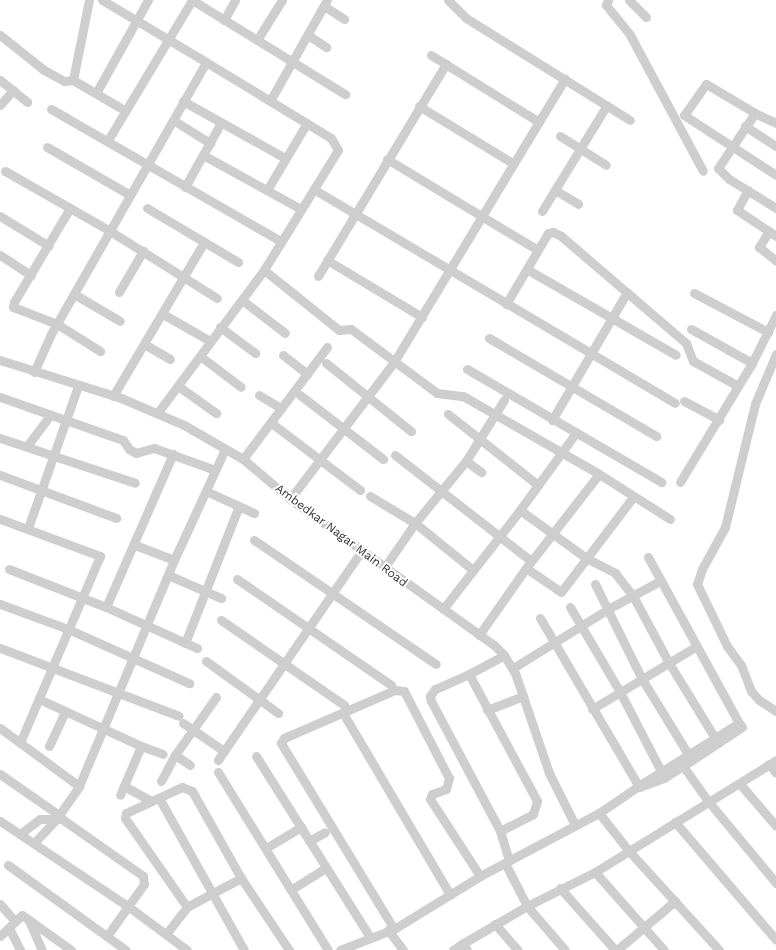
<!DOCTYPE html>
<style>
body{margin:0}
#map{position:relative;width:776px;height:950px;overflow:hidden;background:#fff;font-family:"Work Sans",sans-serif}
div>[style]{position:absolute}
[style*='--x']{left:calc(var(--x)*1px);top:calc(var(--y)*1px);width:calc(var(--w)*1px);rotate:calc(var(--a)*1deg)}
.minor>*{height:9px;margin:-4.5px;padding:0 4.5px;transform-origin:4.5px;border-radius:4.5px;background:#cecece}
span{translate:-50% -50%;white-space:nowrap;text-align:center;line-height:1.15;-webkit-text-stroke:4px #fff;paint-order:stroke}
.street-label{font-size:12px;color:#313131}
</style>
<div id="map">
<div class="minor">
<i style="--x:102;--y:0;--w:121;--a:30.8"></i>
<i style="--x:192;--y:0;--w:180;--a:31.6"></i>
<i style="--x:448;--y:0;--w:25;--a:45"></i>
<i style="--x:466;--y:18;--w:193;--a:31.9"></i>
<i style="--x:608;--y:0;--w:5;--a:112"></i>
<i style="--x:606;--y:5;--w:38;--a:51"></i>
<i style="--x:630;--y:35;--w:154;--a:61.8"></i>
<i style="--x:629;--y:0;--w:24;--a:45"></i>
<i style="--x:324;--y:6;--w:24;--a:33"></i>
<i style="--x:224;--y:20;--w:23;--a:-61"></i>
<i style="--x:0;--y:35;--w:56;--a:38.5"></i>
<i style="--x:44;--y:70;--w:23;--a:29"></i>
<i style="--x:64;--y:81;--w:9;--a:-6"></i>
<i style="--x:73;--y:80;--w:61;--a:30.3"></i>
<i style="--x:308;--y:35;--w:22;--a:34"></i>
<i style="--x:257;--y:40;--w:47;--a:-58"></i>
<i style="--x:431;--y:55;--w:127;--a:31.8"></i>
<i style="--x:0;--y:80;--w:35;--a:39"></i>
<i style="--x:73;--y:80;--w:82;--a:-78.7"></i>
<i style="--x:96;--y:93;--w:107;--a:-60.8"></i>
<i style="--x:183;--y:101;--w:117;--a:29.2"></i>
<i style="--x:270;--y:101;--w:116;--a:-60.6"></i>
<i style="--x:0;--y:105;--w:20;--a:-49"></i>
<i style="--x:419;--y:106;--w:111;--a:31.4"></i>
<i style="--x:51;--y:109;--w:265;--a:29.9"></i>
<i style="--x:755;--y:113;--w:57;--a:-149.4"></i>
<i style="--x:706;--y:84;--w:38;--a:125"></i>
<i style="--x:684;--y:115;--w:110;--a:33.1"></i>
<i style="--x:173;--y:120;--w:44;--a:31.9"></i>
<i style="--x:776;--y:123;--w:23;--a:-155"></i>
<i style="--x:755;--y:113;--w:66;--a:123.9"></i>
<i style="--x:718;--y:168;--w:16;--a:45"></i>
<i style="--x:729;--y:179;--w:55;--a:31.7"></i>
<i style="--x:745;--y:126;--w:37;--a:33"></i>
<i style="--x:560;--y:136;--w:54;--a:32.2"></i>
<i style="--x:108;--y:140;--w:163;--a:-59"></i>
<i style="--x:47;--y:147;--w:96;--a:30"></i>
<i style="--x:203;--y:155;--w:37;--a:-61"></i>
<i style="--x:387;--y:159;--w:176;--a:31.1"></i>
<i style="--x:5;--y:171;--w:121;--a:29.7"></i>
<i style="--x:110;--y:231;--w:126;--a:32.1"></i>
<i style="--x:185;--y:187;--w:37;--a:-61"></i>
<i style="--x:203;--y:155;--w:112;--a:28.9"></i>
<i style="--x:267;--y:190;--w:78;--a:-59.2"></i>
<i style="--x:315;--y:190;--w:418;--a:30.6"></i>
<i style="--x:555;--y:190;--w:27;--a:31"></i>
<i style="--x:748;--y:190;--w:23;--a:119"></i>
<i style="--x:737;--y:210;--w:47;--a:33.7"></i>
<i style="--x:70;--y:208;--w:109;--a:120.8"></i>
<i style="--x:14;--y:302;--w:5;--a:101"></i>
<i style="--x:13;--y:307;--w:47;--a:21.1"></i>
<i style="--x:57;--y:324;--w:51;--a:32.1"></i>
<i style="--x:147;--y:208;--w:106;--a:30.7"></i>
<i style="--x:542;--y:211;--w:124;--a:-58.5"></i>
<i style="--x:0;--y:216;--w:57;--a:31.5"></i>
<i style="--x:769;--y:231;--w:19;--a:122"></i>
<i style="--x:759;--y:247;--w:22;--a:39"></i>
<i style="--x:0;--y:255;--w:37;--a:33"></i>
<i style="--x:327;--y:260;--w:111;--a:31"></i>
<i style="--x:264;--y:270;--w:96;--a:38.7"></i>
<i style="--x:339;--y:330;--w:12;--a:-5"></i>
<i style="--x:351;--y:329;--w:107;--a:36.7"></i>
<i style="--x:437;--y:393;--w:26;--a:7"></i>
<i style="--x:463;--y:396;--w:157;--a:29.8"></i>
<i style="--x:530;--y:271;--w:168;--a:29.9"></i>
<i style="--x:318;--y:276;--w:248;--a:-58.9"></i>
<i style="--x:119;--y:292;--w:48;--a:-59.7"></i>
<i style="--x:694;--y:293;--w:84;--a:27.8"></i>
<i style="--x:74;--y:294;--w:53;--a:30.4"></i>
<i style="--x:242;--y:300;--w:54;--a:37.5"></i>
<i style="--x:506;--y:304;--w:82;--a:-59.4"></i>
<i style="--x:548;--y:233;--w:5;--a:-11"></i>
<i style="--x:553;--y:232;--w:9;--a:27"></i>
<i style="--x:561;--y:236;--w:165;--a:40.6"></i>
<i style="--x:686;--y:343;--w:19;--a:69"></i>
<i style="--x:693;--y:361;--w:51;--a:29.1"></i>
<i style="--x:163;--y:314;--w:54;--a:29.9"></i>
<i style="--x:220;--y:327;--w:44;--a:36.6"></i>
<i style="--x:691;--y:329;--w:70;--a:29.1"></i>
<i style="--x:489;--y:338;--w:194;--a:30.4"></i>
<i style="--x:144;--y:344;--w:30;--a:30"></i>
<i style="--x:776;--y:354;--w:54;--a:112.8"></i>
<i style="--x:755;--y:404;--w:127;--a:103.7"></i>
<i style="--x:725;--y:527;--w:48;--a:118.7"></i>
<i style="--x:702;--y:569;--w:16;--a:108"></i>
<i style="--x:697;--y:584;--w:69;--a:64.2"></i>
<i style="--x:727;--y:646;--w:24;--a:54"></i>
<i style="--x:741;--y:665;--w:28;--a:69"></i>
<i style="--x:751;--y:691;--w:12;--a:48"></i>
<i style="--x:759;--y:700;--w:20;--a:33"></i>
<i style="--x:283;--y:355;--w:31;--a:38"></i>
<i style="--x:200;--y:356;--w:51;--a:37.1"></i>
<i style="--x:0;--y:360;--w:127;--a:17.4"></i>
<i style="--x:121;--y:398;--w:69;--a:23.2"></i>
<i style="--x:184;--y:425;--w:68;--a:30"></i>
<i style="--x:243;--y:459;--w:62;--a:40.4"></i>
<i style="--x:290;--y:499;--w:251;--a:35.6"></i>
<i style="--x:494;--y:645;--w:14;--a:45"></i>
<i style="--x:504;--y:655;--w:21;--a:59"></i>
<i style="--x:515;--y:673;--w:106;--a:71.2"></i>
<i style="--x:549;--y:773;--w:58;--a:63.4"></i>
<i style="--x:326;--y:363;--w:109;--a:38.7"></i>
<i style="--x:467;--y:369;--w:225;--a:30.2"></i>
<i style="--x:34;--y:372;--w:42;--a:-65.9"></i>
<i style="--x:51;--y:334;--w:313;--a:-60.3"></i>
<i style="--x:206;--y:62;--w:146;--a:31.3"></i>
<i style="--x:331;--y:138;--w:14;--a:60"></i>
<i style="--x:338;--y:150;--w:141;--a:121.7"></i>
<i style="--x:264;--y:270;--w:177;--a:126.7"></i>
<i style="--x:178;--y:386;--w:47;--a:35.4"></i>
<i style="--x:259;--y:395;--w:26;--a:31"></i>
<i style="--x:300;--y:395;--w:105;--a:37.6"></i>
<i style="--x:113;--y:396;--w:179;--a:-59.4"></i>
<i style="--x:0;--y:397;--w:130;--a:19.3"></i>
<i style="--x:123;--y:440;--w:11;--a:56"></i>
<i style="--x:129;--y:449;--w:8;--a:30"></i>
<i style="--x:136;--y:453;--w:19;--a:-16"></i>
<i style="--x:154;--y:448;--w:65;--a:19.8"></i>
<i style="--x:684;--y:401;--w:40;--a:28"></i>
<i style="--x:448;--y:414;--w:115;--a:38.3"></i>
<i style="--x:552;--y:420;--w:148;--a:-59.6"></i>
<i style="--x:274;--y:425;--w:108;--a:37.1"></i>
<i style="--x:0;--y:438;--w:142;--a:18.4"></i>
<i style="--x:27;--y:446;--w:39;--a:-53"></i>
<i style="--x:395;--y:455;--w:172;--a:37.9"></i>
<i style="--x:243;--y:459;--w:140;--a:-53.1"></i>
<i style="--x:466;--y:461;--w:19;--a:36"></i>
<i style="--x:0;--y:475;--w:124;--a:20.3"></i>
<i style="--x:680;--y:482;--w:139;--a:-58.8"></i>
<i style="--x:752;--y:363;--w:54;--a:-63.4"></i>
<i style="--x:206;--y:491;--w:53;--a:24.6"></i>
<i style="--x:370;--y:496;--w:52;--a:31"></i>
<i style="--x:415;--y:523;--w:75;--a:39"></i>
<i style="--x:290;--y:499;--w:172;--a:-52.8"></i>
<i style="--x:394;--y:362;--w:331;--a:-58.9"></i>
<i style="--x:520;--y:510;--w:82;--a:36"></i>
<i style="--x:586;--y:558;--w:33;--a:27"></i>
<i style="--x:615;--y:573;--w:29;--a:52"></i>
<i style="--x:633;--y:596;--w:76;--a:61.8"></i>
<i style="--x:669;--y:663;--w:94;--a:58.5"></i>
<i style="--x:0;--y:519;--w:107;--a:20.3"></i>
<i style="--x:100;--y:556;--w:203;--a:113.2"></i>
<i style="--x:28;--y:528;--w:151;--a:-70.6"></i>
<i style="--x:254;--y:540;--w:220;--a:34.3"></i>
<i style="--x:135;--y:545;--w:42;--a:21"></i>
<i style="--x:648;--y:557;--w:189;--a:61.3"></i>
<i style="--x:384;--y:568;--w:55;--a:-55.4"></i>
<i style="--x:415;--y:523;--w:80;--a:-50.6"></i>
<i style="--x:466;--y:461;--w:72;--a:-58.1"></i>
<i style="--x:526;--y:568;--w:42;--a:34.4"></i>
<i style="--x:561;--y:592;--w:119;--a:-52.8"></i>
<i style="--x:9;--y:569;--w:104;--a:21.4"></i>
<i style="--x:106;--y:607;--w:100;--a:24.3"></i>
<i style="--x:168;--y:575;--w:58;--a:23.5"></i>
<i style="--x:237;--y:579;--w:187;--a:34.5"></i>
<i style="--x:595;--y:584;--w:106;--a:63.7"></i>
<i style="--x:642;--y:679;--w:94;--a:58.5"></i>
<i style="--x:0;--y:604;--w:72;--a:20.2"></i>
<i style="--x:68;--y:629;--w:133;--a:24.1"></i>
<i style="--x:106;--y:607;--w:167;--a:-66.4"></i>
<i style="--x:570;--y:607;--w:99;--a:59.5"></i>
<i style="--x:620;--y:692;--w:96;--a:62.6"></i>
<i style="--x:443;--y:609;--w:125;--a:-52.1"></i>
<i style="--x:520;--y:510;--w:94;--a:-54.1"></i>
<i style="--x:540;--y:618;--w:196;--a:59.6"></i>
<i style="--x:221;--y:620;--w:150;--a:34.6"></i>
<i style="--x:479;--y:635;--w:82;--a:-55"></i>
<i style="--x:526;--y:568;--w:119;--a:-52.2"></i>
<i style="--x:599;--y:474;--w:84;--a:32.4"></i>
<i style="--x:185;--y:643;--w:147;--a:-68.5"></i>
<i style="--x:0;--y:648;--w:191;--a:20.8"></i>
<i style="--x:206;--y:661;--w:89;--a:35.8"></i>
<i style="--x:513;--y:668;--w:112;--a:-31.8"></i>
<i style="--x:608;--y:609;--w:59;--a:-28.3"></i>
<i style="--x:469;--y:674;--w:40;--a:-28"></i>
<i style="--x:39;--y:699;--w:112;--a:24.7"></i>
<i style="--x:141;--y:746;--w:53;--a:113.2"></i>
<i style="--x:592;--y:709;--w:122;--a:-31"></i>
<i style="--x:487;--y:710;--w:39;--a:-21"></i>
<i style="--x:343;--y:713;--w:211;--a:59.5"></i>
<i style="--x:183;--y:723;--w:50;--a:34.3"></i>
<i style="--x:224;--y:751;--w:11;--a:124"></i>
<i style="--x:0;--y:728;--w:98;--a:36.3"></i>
<i style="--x:49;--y:746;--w:38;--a:-65"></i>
<i style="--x:141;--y:746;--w:23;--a:20"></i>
<i style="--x:224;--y:751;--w:242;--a:-55.5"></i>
<i style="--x:175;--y:755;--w:18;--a:34"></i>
<i style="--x:256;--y:756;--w:214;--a:57.8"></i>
<i style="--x:769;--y:764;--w:11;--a:52"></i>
<i style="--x:683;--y:766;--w:43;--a:54.5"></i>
<i style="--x:708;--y:801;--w:107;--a:50.3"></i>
<i style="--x:218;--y:772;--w:209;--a:58.3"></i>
<i style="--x:0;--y:774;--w:72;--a:34.8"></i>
<i style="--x:161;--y:781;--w:30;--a:-62"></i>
<i style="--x:175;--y:755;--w:71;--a:-54.7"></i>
<i style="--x:740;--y:784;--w:55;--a:49.4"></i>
<i style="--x:124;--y:786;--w:31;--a:29"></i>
<i style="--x:159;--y:798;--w:174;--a:60.8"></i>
<i style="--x:599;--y:813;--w:47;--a:51.9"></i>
<i style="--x:628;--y:850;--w:135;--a:47.7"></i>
<i style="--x:0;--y:821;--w:155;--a:33.7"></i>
<i style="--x:129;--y:907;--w:72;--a:36.6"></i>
<i style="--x:675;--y:822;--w:155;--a:49.4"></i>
<i style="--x:500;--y:831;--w:37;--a:-27"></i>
<i style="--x:533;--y:814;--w:14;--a:-73"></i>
<i style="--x:537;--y:801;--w:144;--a:-118.2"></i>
<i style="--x:469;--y:674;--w:37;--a:156"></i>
<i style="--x:435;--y:689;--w:9;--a:126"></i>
<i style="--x:430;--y:696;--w:5;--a:79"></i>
<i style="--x:431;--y:701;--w:147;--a:62"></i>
<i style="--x:500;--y:831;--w:30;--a:73"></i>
<i style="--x:20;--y:834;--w:25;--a:-37"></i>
<i style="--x:40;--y:819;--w:22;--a:0"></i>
<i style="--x:62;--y:819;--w:99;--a:35.1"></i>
<i style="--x:143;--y:876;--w:8;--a:83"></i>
<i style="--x:144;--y:884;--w:64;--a:125.4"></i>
<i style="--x:309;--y:841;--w:18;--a:-29"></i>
<i style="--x:34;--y:843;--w:34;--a:-47"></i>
<i style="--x:57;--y:818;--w:39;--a:-55"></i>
<i style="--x:79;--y:786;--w:245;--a:-67.2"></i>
<i style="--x:174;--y:560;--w:122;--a:-65.3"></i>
<i style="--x:266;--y:848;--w:41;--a:-31"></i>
<i style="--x:505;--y:863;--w:48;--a:62.9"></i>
<i style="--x:527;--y:906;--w:58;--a:49.2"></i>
<i style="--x:8;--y:865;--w:145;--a:35.8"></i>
<i style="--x:595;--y:872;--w:104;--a:48.5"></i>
<i style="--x:241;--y:878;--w:61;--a:151.8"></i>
<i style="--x:187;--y:907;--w:108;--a:-124.9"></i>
<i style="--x:125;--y:818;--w:5;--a:-79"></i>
<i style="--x:126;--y:813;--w:62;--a:-24.9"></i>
<i style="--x:182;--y:787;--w:11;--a:22"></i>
<i style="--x:192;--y:791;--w:100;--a:60.6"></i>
<i style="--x:241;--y:878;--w:87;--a:56.3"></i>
<i style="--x:560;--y:888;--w:83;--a:48.4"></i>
<i style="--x:292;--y:889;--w:39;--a:-32"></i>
<i style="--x:0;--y:904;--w:23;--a:49"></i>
<i style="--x:29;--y:921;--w:32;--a:66"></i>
<i style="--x:495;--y:924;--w:35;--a:49"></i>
<i style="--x:9;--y:928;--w:25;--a:63"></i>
<i style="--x:394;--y:929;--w:218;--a:-121.3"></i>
<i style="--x:281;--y:743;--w:6;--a:-59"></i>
<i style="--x:284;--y:738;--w:121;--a:-23.4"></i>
<i style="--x:395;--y:690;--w:9;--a:6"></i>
<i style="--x:404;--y:691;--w:98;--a:62.7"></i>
<i style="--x:449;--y:778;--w:11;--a:105"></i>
<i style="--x:446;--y:789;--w:15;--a:160"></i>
<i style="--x:432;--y:794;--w:5;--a:112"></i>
<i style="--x:430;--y:799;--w:92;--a:57"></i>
<i style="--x:388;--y:930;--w:25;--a:53"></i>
<i style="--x:166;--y:934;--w:34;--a:-52"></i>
<i style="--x:0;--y:936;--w:30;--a:-44"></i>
<i style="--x:22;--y:915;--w:60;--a:35.5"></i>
<i style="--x:340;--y:950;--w:58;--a:-21.3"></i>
<i style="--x:394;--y:929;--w:101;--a:-31.6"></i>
<i style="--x:480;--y:876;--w:135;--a:-27.9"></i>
<i style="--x:599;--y:813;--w:53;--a:-34.3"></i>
<i style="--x:643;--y:783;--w:113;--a:-32"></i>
<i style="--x:739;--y:723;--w:5;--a:53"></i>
<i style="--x:742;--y:727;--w:71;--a:146.5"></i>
<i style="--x:683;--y:766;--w:22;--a:148"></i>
<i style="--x:664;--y:778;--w:27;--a:160"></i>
<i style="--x:453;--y:950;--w:11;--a:-34"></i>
<i style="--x:467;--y:950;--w:8;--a:-130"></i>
<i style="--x:462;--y:944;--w:75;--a:-30.3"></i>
<i style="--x:527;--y:906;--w:76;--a:-26.6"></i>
<i style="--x:595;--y:872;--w:213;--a:-31.7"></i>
<i style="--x:617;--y:950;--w:76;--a:-40.2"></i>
</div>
<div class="street-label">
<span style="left:341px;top:536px;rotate:37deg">Ambedkar Nagar Main Road</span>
</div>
</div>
